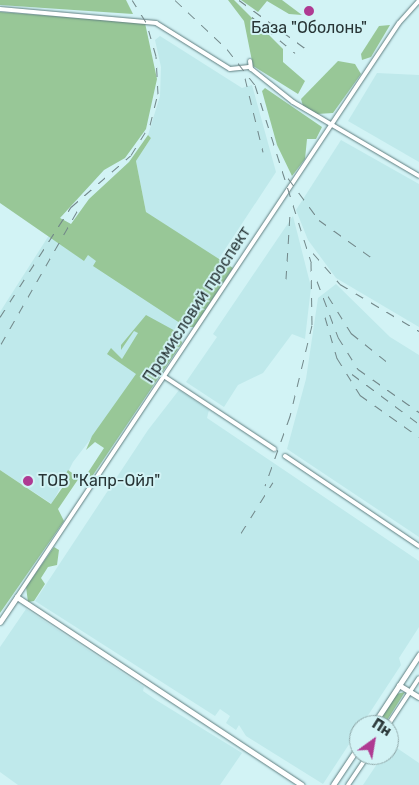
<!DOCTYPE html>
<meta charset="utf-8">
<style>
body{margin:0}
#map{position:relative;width:419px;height:785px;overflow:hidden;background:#d2f3f5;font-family:Rubik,sans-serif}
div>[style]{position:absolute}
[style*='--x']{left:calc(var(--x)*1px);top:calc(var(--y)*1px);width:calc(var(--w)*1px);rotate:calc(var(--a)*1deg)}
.built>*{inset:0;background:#bfe9eb}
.green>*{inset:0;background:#98c797}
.roads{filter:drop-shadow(0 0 1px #5f7e80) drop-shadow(0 0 1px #5f7e80)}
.minor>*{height:4px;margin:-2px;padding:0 2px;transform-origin:2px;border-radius:2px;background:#fff}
.tertiary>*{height:4.5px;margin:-2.25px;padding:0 2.25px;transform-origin:2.25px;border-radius:2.25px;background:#fff}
.rail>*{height:1px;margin-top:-0.5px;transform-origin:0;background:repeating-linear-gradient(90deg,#718688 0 9px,transparent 0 18px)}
.dots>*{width:14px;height:14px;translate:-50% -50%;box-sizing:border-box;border:2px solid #d2f3f5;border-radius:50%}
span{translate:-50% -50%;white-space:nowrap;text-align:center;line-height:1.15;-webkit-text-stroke:4px #d2f3f5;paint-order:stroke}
.poi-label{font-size:16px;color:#273435}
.left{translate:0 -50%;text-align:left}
.street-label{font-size:16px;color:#273435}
.north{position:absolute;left:349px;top:715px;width:50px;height:50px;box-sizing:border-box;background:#d2f3f5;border:1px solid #8ea7a8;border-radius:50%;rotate:32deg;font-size:14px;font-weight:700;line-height:20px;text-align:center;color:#273435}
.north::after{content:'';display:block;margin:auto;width:18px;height:22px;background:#af3a92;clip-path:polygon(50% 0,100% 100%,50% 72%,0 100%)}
</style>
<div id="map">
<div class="built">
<i style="clip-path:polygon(160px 36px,242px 88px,252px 85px,276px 172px,218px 260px,146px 212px,136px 161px,151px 138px,148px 135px,160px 96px,161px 67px,155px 40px)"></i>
<i style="clip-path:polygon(377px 73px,419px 75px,419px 162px,348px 121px)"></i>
<i style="clip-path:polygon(341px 140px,419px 184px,419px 327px,336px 278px,308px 240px,296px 210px)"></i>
<i style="clip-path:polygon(293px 216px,311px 287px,305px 339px,292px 334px,263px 373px,238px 385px,224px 407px,186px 382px,217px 337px,213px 334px)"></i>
<i style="clip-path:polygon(60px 218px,88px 234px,181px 321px,73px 462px,52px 504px,0 470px,0 312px)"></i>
<i style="clip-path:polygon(336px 284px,390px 337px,419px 355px,419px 537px,287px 449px,306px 379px,318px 298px)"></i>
<i style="clip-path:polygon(179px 390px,209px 410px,207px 418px,419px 561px,419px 627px,399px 658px,401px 665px,323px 784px,246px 736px,239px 725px,236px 730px,226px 723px,230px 716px,220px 709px,215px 716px,35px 601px,148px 430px)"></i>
<i style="clip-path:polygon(26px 609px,144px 687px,143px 691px,156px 700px,242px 753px,220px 785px,18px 785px,0 772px,0 647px)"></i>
<i style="clip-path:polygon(391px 744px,419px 763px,419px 785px,363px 785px,383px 755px,389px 755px)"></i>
</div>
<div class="green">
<i style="clip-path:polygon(0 0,126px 0,133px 14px,0 5px)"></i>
<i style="clip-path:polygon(228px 0,234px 0,283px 49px,283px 62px,305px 81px,298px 94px,253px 66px,244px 21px)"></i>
<i style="clip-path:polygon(241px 0,282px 0,302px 15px,289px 14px,267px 1px,258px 12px)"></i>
<i style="clip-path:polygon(0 12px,145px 23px,157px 79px,146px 129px,125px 158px,104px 170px,60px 218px,71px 224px,89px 199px,129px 162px,148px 135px,151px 138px,136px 161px,146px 212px,233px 268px,194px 327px,186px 327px,93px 266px,96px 261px,88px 255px,84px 261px,0 203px)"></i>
<i style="clip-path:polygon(390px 25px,371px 57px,362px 60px,361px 54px,379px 26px)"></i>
<i style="clip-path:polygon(338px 61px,355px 64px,361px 74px,333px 113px,317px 114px,303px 106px,301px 99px)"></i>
<i style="clip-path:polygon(265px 88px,322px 127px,316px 139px,307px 139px,305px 159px,292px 176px,277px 145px,262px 91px)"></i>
<i style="clip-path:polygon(146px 315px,179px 333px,182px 343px,91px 478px,87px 474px,104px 448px,95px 442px,86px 450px,92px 436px,136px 374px,107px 354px,111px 348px,122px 359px,138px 333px,134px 331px,121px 350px,121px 345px)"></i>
<i style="clip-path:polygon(0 470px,51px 504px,69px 478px,65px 475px,68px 470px,79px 478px,58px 509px,64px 521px,0 613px)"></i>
<i style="clip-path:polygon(54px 547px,59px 550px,57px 565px,48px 567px,41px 578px,45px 584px,34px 601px,28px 602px,26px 587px)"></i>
<i style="clip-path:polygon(405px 692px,384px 725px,376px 725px,396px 694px)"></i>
</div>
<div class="roads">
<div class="minor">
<i style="--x:0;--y:9;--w:157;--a:5.1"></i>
<i style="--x:156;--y:23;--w:87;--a:31.9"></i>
<i style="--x:230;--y:69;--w:19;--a:-6"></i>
<i style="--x:249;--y:67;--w:56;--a:38.5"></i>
<i style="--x:293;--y:102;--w:146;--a:30.4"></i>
<i style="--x:250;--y:61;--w:8;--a:83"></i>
<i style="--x:165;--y:377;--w:131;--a:33.4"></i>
<i style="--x:285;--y:456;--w:161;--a:33.9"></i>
<i style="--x:17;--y:597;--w:689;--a:-56.36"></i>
<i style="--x:399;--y:23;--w:30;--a:-48"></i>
<i style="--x:388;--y:725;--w:56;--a:-56.6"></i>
<i style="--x:348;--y:785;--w:36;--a:-56"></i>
</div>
<div class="tertiary">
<i style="--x:0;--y:622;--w:30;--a:-56"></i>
<i style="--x:17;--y:597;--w:341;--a:33.4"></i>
<i style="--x:399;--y:685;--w:23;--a:31"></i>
<i style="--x:373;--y:725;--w:84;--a:-56.7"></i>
<i style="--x:333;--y:785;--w:47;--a:-56.3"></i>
</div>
</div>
<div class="rail">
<i style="--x:175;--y:0;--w:71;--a:43.3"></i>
<i style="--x:227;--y:49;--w:46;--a:52.1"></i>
<i style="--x:255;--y:85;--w:186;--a:72.4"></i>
<i style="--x:311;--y:262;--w:63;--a:89.1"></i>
<i style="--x:312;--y:325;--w:94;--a:103.6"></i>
<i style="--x:290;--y:416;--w:74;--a:109.7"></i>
<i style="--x:239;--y:0;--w:87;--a:36.1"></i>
<i style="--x:252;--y:17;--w:56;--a:39.9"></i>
<i style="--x:245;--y:78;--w:76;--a:76.3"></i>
<i style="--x:288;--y:178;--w:52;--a:53.6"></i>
<i style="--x:319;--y:220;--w:69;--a:35.5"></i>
<i style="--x:313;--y:253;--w:41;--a:48.9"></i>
<i style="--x:340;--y:284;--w:92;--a:30.7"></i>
<i style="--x:286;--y:279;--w:65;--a:-86.5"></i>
<i style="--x:317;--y:281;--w:60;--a:69.4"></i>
<i style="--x:338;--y:337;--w:38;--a:58"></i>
<i style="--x:358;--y:369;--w:75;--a:35.2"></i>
<i style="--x:328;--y:296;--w:44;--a:58.1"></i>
<i style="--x:351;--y:333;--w:45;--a:38.7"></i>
<i style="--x:0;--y:317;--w:131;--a:-57.2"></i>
<i style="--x:71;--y:207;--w:79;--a:-40.9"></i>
<i style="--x:131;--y:155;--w:36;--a:-58"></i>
<i style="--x:150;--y:125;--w:32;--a:-76"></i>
<i style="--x:158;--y:94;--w:38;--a:-93"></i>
<i style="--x:156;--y:56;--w:35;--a:-106"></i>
<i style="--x:146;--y:22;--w:26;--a:-122"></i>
<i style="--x:325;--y:317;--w:43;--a:73.7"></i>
<i style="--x:337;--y:358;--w:44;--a:58.1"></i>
<i style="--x:360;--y:395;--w:72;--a:35.4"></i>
<i style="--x:1;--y:344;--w:157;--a:-60.2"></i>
<i style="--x:352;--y:374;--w:84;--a:36.7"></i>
<i style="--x:241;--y:533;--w:60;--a:-57.9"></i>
</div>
<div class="dots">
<i style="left:309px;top:11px;background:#af3a92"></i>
<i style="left:28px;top:481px;background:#af3a92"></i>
</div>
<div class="poi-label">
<span style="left:309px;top:28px">База "Оболонь"</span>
<span class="left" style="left:38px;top:481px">ТОВ "Капр-Ойл"</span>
</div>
<div class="street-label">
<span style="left:197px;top:305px;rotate:-57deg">Промисловий проспект</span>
</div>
<div class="north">Пн</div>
</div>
